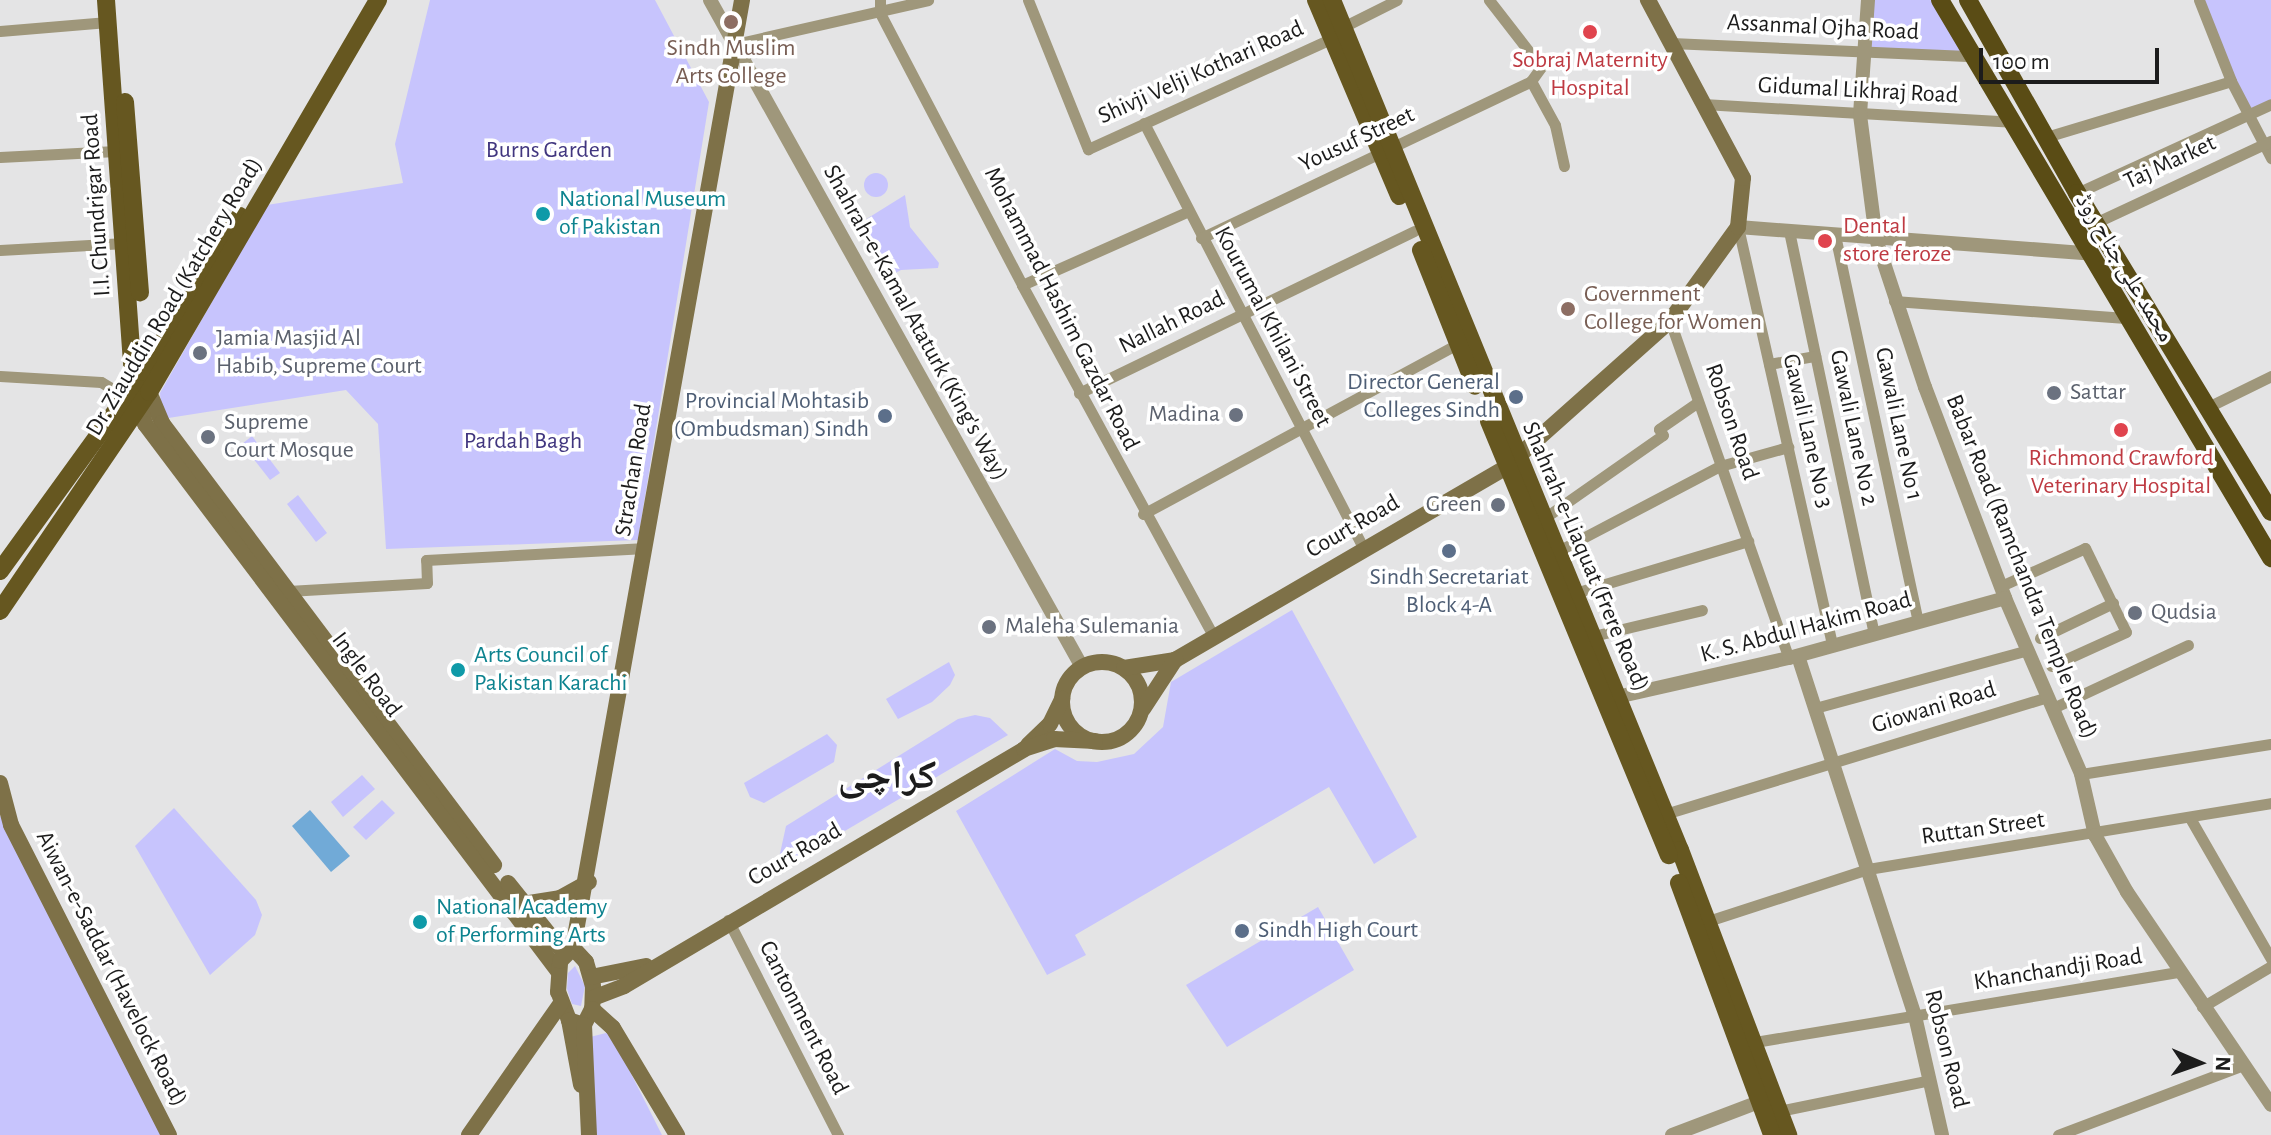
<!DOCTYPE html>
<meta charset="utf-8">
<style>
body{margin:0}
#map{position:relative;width:2271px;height:1135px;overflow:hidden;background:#e4e4e5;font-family:"Alegreya Sans","Noto Naskh Arabic",sans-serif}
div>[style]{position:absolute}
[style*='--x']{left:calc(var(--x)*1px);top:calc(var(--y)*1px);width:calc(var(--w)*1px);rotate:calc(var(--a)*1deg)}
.green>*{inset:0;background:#c7c4fd}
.round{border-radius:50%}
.water>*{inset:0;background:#71aad7}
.minor>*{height:11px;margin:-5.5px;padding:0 5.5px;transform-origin:5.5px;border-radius:5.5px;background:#9f977b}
.tertiary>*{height:14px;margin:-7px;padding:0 7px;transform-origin:7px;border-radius:7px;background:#9f977b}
.secondary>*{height:16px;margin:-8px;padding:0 8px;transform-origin:8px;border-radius:8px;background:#7e7148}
.secondary>.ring{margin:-8px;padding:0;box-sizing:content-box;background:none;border:16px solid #7e7148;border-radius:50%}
.primary>*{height:18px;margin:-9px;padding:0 9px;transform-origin:9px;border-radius:9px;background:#665720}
.trunk>*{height:18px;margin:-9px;padding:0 9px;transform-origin:9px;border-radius:9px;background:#5a4c15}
.dots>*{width:22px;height:22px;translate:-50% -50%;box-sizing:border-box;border:4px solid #fff;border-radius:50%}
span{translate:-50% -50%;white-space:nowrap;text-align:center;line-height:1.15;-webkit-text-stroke:7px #fff;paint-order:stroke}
.street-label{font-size:24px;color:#1c1c1c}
.education-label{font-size:24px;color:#785e54}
.left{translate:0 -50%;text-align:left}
.health-label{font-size:24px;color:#be3a42}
.park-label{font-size:24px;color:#41367f}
.culture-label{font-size:24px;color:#0d838f}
.worship-label{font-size:24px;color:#5b616d}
.right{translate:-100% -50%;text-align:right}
.service-label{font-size:24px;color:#4e5e75}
.town-label{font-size:40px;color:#1c1c1c;font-weight:700}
.north{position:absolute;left:2159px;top:1023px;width:80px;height:80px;-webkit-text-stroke:6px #fff;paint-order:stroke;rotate:92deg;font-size:22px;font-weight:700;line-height:32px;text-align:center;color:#1c1c1c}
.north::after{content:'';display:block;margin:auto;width:28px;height:36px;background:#1c1c1c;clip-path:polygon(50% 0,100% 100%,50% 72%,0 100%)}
.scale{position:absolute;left:1979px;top:48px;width:180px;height:36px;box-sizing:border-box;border:4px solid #1c1c1c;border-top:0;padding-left:10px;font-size:24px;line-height:28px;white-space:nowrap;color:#1c1c1c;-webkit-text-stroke:6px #fff;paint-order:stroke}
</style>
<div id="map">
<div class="green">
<i style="clip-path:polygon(430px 0,655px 0,709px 102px,638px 540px,386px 549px,378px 424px,346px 390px,162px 419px,160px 393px,267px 205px,403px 183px,395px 144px)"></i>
<i style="clip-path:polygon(1868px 0,1940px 0,1973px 56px,1863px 53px)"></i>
<i style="clip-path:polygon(2199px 0,2271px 0,2271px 104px,2246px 114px)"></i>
<i class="round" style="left:864px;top:173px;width:24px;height:24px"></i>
<i style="clip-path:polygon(905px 195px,910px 227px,939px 263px,938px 268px,901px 270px,890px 276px,860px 223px)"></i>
<i style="clip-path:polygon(252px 436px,280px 473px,270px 480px,242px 444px)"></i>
<i style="clip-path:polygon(298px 495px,327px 533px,316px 542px,287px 504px)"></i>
<i style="clip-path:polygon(1292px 610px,1417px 837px,1374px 864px,1329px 787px,1075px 935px,1086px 955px,1047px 975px,956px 811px,1055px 749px,1077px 761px,1097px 762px,1134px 754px,1163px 727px,1171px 682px)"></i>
<i style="clip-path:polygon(949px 662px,955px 675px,950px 685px,932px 702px,898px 719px,886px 699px)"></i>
<i style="clip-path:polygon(975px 715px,990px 718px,1008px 735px,787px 865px,779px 858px,786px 826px,958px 719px)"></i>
<i style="clip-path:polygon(827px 734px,837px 745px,834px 762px,764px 803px,750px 797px,744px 783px)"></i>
<i style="clip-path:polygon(362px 775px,375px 789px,343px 817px,331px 802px)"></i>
<i style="clip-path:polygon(382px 800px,395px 813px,366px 840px,353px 827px)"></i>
<i style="clip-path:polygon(174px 808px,256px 900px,262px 915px,255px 935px,210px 975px,135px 846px)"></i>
<i style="clip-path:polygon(0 816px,11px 825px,166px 1135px,0 1135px)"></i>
<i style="clip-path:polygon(1318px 907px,1354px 970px,1227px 1047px,1186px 985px)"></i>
<i style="clip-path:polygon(575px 966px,585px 986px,581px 1006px,572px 1004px,567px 989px,568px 973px)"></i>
<i style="clip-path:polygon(610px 1032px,662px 1135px,586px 1135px,578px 1040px)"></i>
</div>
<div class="water">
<i style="clip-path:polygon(310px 810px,350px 856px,331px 872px,292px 826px)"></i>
</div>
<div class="minor">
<i style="--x:880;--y:0;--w:13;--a:90"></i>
<i style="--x:880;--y:13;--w:307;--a:62.4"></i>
<i style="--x:1022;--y:285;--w:399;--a:61.4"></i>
<i style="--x:1028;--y:0;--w:161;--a:68.1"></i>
<i style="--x:1088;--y:149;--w:269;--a:-24.4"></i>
<i style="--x:2199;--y:0;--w:87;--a:68.4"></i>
<i style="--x:2231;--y:81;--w:87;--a:62.5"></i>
<i style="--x:1343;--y:27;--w:60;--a:-26.6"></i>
<i style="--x:0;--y:31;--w:108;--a:-4.8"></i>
<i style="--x:1671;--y:43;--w:302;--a:2.5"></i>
<i style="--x:735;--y:44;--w:198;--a:-12.8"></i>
<i style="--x:1531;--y:81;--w:50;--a:61.4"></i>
<i style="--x:1555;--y:125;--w:42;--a:77.6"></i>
<i style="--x:1703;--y:104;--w:309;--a:3.3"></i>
<i style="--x:1144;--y:123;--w:479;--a:62.7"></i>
<i style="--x:2046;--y:137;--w:193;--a:-16.8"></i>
<i style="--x:0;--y:157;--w:116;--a:-3"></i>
<i style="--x:2077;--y:193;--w:213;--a:-24.6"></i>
<i style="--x:2097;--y:222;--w:192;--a:-25"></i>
<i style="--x:1738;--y:227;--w:428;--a:77.3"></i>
<i style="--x:1789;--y:231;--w:412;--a:78.1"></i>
<i style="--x:1835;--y:235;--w:396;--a:77.9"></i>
<i style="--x:1201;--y:238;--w:365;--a:-25.4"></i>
<i style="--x:1531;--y:81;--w:17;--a:-54"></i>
<i style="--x:1541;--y:67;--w:85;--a:-127.8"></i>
<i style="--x:0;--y:250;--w:125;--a:-3.2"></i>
<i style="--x:1022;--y:285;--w:180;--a:-23.9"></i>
<i style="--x:1894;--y:301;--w:232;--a:4.2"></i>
<i style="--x:1670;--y:321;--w:357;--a:70.6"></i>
<i style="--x:1769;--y:364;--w:47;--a:-9.9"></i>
<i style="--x:0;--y:376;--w:101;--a:3.4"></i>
<i style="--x:101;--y:382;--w:33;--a:31"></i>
<i style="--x:1079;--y:393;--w:372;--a:-25.8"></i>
<i style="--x:2208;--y:407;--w:70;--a:-26.2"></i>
<i style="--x:1143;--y:514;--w:358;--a:-28.4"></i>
<i style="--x:1543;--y:519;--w:146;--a:-35"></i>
<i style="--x:1663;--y:435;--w:7;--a:-124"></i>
<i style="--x:1659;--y:429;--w:47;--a:-34.7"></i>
<i style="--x:1558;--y:551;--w:183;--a:-27.7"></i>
<i style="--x:1720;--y:466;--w:71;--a:-15.6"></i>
<i style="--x:2001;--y:586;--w:92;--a:-24.3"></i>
<i style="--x:2085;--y:548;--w:93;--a:64"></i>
<i style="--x:2126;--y:632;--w:82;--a:155.6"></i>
<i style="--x:288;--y:591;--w:139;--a:-3.3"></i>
<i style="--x:427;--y:583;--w:23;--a:-92"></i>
<i style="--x:426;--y:560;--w:220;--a:-3.1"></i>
<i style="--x:1575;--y:593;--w:181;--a:-16.7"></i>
<i style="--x:1593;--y:636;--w:112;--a:-13.4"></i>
<i style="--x:2040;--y:638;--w:81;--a:-25.6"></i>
<i style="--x:1815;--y:708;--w:221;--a:-15.2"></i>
<i style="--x:2053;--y:708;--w:149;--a:-25"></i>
<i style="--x:2081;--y:774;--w:192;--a:-9"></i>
<i style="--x:1665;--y:814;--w:400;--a:-17"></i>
<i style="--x:2190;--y:818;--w:163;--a:60.1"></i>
<i style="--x:728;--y:920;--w:242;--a:62.9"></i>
<i style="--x:1708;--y:921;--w:168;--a:-18"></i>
<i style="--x:1868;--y:869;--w:408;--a:-9.3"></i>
<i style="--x:2202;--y:1007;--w:80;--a:-30.7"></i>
<i style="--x:1755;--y:1042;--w:430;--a:-9.4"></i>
<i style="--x:1779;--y:1111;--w:154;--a:-11.6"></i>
<i style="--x:2058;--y:1135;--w:198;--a:-20.7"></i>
</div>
<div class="tertiary">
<i style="--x:710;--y:0;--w:764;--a:60.85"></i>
<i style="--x:1868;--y:0;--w:115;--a:94"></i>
<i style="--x:1860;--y:115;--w:125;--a:82.6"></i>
<i style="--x:1876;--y:239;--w:156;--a:71.7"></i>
<i style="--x:1925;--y:387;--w:226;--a:69.2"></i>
<i style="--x:2005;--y:598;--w:192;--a:66.6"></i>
<i style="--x:2081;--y:774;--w:63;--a:77.1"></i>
<i style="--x:2095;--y:835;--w:65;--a:60.7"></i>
<i style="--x:2127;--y:892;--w:257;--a:55.9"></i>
<i style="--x:1738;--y:227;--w:349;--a:4.3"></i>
<i style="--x:1798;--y:656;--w:379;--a:72"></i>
<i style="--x:1915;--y:1016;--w:122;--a:77.2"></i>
<i style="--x:1617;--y:697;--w:176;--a:-12.8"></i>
<i style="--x:1789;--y:658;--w:224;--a:-15.5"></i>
<i style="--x:1672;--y:1135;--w:102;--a:-20.8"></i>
</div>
<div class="secondary">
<i style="--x:149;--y:392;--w:34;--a:67"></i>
<i style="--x:162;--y:423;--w:553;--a:53.09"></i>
<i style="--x:140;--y:406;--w:19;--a:74"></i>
<i style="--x:145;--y:424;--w:685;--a:52.95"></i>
<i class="ring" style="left:1062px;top:662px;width:64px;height:64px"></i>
<i style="--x:1124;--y:668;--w:52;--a:-8.9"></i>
<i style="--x:1175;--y:660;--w:383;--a:-30.2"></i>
<i style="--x:1506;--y:467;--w:220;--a:-41.7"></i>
<i style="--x:1670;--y:321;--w:116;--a:-54.1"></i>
<i style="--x:1738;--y:227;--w:49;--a:-84.2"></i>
<i style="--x:1743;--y:178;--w:202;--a:-118.1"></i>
<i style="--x:1143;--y:709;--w:59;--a:-56.9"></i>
<i style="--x:1028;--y:745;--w:30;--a:-44"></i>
<i style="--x:1050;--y:724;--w:28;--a:-64"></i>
<i style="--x:0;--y:783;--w:43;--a:75.3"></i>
<i style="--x:11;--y:825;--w:348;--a:63"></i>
<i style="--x:508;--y:883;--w:90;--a:51.3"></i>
<i style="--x:523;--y:904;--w:37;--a:-9"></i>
<i style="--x:560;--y:898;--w:33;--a:-29"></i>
<i style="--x:573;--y:948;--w:963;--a:-79.89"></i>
<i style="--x:573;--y:948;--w:19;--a:47"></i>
<i style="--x:586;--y:962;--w:25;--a:74"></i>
<i style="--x:593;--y:986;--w:23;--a:92"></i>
<i style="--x:592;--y:1009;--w:18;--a:117"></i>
<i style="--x:584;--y:1025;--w:16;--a:-162"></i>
<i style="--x:569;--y:1020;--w:30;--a:-111"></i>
<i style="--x:558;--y:992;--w:31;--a:-86"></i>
<i style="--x:560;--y:961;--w:18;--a:-45"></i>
<i style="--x:591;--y:977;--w:56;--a:-11.3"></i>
<i style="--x:593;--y:998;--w:33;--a:-21"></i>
<i style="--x:624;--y:986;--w:465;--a:-30.6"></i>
<i style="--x:1024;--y:749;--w:32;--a:-18"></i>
<i style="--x:1054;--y:739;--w:41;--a:2.8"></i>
<i style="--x:592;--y:1009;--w:28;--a:42"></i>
<i style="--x:613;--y:1028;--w:125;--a:59.1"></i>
<i style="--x:569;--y:1020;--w:66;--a:79.5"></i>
<i style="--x:584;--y:1025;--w:110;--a:87.4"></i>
<i style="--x:469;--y:1135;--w:161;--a:-55.1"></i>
</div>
<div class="primary">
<i style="--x:106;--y:0;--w:389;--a:85.9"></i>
<i style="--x:1316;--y:0;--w:213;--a:67"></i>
<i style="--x:1332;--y:0;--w:918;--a:67.74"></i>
<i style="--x:1680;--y:850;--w:305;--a:69.2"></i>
<i style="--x:125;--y:102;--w:191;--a:85.5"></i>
<i style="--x:1421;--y:250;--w:146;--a:68.3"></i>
<i style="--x:1489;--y:421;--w:470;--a:67.5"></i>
<i style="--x:0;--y:571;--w:246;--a:-54.1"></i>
<i style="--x:144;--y:372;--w:183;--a:-58.4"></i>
<i style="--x:0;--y:611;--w:265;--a:-55.8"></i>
<i style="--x:149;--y:392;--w:454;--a:-59.7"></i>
<i style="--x:1679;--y:883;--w:269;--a:69.7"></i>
</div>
<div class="trunk">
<i style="--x:1940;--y:0;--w:649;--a:59.32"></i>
<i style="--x:1968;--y:0;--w:222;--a:60.5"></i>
<i style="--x:2077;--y:193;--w:373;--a:58.7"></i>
</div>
<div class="dots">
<i style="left:731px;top:22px;background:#8d6e63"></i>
<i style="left:1590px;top:32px;background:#e0444e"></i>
<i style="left:543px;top:214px;background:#0f9aa8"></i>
<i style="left:1825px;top:241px;background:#e0444e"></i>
<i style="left:1568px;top:309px;background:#8d6e63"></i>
<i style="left:200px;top:353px;background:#6b7280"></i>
<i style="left:2054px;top:393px;background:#6b7280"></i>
<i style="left:1516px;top:397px;background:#5c6f8a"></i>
<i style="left:1236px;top:415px;background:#6b7280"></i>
<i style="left:885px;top:416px;background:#5c6f8a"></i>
<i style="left:2121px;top:430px;background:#e0444e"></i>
<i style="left:208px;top:437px;background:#6b7280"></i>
<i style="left:1498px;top:505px;background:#6b7280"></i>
<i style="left:1449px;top:551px;background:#5c6f8a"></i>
<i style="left:2135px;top:613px;background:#6b7280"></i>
<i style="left:989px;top:627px;background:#6b7280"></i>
<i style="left:458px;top:670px;background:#0f9aa8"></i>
<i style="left:420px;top:922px;background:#0f9aa8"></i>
<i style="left:1242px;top:931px;background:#5c6f8a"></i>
</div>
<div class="street-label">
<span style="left:1823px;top:28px;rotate:3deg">Assanmal Ojha Road</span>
<span style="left:1201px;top:73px;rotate:-24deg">Shivji Velji Kothari Road</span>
<span style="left:1858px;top:91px;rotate:3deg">Gidumal Likhraj Road</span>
<span style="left:1357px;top:140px;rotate:-25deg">Yousuf Street</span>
<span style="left:2170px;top:163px;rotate:-25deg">Taj Market</span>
<span style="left:97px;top:205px;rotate:-94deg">I.I. Chundrigar Road</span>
<span style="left:2124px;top:268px;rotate:59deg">محمد علی جناح روڈ</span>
<span style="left:175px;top:297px;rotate:-59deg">Dr. Ziauddin Road (Katchery Road)</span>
<span style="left:1061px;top:309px;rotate:63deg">Mohammad Hashim Gazdar Road</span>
<span style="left:915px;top:323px;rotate:61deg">Shahrah-e-Kamal Ataturk (King's Way)</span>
<span style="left:1172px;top:323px;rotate:-26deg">Nallah Road</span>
<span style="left:1272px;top:327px;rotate:62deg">Kourumal Khilani Street</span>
<span style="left:1731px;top:422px;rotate:71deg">Robson Road</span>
<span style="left:1898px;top:424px;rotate:78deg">Gawali Lane No 1</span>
<span style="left:1853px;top:428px;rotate:78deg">Gawali Lane No 2</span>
<span style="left:1807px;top:431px;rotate:77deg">Gawali Lane No 3</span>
<span style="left:634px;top:470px;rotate:-81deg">Strachan Road</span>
<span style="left:1353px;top:527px;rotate:-30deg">Court Road</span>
<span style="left:1585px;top:557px;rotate:67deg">Shahrah-e-Liaquat (Frere Road)</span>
<span style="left:2021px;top:567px;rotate:68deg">Babar Road (Ramchandra Temple Road)</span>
<span style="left:1806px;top:628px;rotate:-15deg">K. S. Abdul Hakim Road</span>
<span style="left:366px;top:675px;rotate:53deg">Ingle Road</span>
<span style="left:1934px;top:708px;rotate:-17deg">Giowani Road</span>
<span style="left:1983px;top:829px;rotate:-8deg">Ruttan Street</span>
<span style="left:795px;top:855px;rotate:-30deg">Court Road</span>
<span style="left:111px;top:969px;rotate:63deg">Aiwan-e-Saddar (Havelock Road)</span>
<span style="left:2058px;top:970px;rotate:-9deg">Khanchandji Road</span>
<span style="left:803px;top:1018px;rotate:63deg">Cantonment Road</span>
<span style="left:1946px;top:1049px;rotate:76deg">Robson Road</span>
</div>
<div class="education-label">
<span style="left:731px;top:63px">Sindh Muslim<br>Arts College</span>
<span class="left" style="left:1584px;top:309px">Government<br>College for Women</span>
</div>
<div class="health-label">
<span style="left:1590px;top:75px">Sobraj Maternity<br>Hospital</span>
<span class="left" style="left:1843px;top:241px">Dental<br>store feroze</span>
<span style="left:2121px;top:473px">Richmond Crawford<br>Veterinary Hospital</span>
</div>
<div class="park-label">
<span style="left:549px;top:151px">Burns Garden</span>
<span style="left:523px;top:442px">Pardah Bagh</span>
</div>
<div class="culture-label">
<span class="left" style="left:559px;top:214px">National Museum<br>of Pakistan</span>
<span class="left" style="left:474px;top:670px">Arts Council of<br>Pakistan Karachi</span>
<span class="left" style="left:436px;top:922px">National Academy<br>of Performing Arts</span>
</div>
<div class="worship-label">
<span class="left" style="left:216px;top:353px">Jamia Masjid Al<br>Habib, Supreme Court</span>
<span class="left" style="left:2070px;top:393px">Sattar</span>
<span class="right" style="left:1220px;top:415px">Madina</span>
<span class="left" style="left:224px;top:437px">Supreme<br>Court Mosque</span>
<span class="right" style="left:1482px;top:505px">Green</span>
<span class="left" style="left:2151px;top:613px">Qudsia</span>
<span class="left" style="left:1005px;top:627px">Maleha Sulemania</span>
</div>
<div class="service-label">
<span class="right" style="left:1500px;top:397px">Director General<br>Colleges Sindh</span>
<span class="right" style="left:869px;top:416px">Provincial Mohtasib<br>(Ombudsman) Sindh</span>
<span style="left:1449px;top:592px">Sindh Secretariat<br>Block 4-A</span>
<span class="left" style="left:1258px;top:931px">Sindh High Court</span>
</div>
<div class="town-label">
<span style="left:887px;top:776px">کراچی</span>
</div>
<div class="north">N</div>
<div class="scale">100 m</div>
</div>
